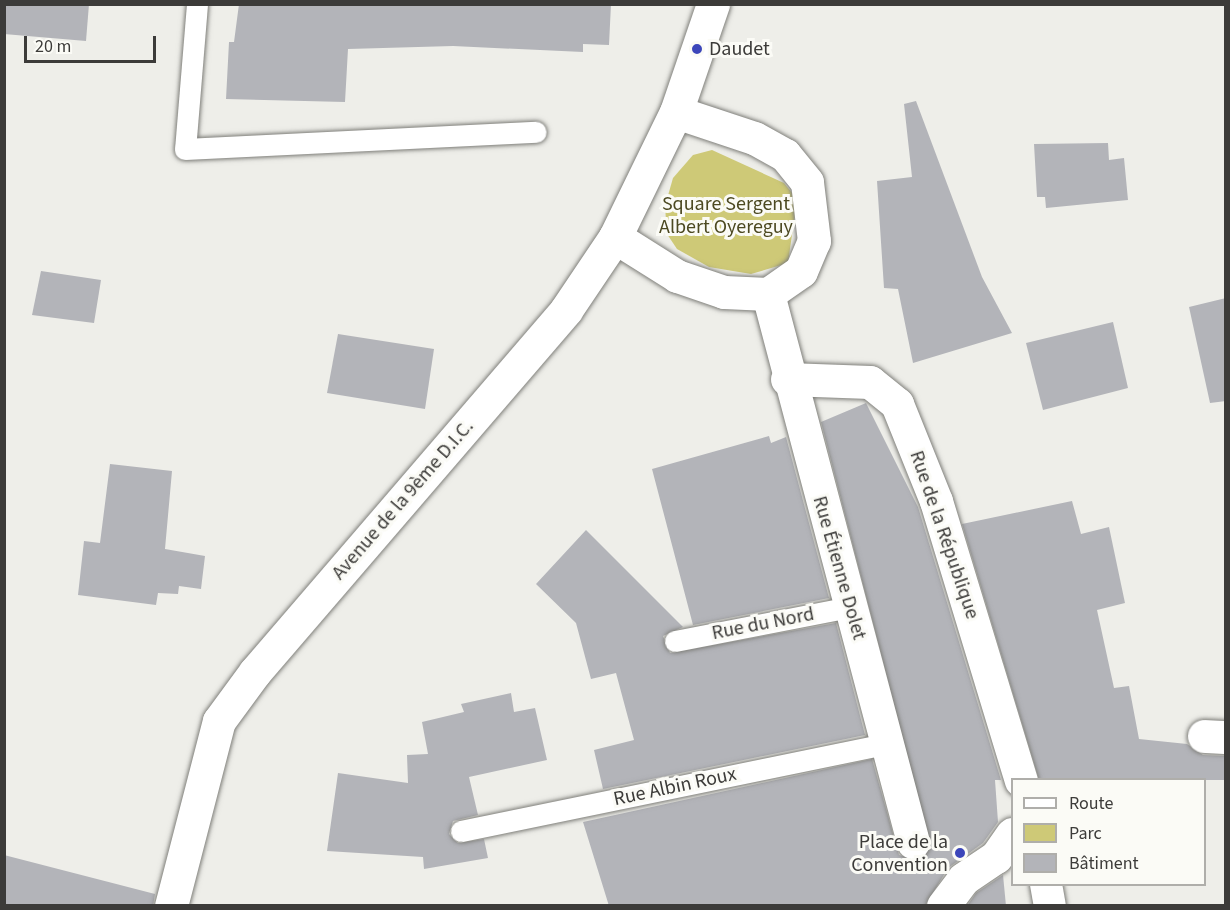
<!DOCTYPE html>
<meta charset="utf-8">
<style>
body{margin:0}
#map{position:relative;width:1230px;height:910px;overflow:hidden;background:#eeeee9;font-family:"Source Sans 3",sans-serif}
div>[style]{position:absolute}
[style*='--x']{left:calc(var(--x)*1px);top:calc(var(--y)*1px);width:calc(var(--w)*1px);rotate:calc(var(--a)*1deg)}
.green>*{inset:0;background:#cec977}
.building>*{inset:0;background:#b3b4b9}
.roads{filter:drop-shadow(0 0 2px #7f7f7a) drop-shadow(0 0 2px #7f7f7a)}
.service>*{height:21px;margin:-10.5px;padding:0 10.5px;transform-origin:10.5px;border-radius:10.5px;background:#fff}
.pedestrian>*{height:32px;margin:-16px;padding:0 16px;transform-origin:16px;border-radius:16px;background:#fff}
.minor>*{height:33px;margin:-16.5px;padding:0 16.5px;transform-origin:16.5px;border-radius:16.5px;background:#fff}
.secondary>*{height:33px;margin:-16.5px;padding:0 16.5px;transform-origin:16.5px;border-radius:16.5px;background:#fff}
.dots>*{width:16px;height:16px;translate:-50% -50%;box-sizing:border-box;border:3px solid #fbfbf6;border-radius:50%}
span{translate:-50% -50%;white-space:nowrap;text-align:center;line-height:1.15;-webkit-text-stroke:6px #fbfbf6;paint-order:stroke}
.poi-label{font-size:20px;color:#3c3b39}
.left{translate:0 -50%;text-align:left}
.right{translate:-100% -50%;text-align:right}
.park-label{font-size:20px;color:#4c4921}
.street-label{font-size:20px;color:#3c3b39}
.frame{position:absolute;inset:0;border:6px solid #3c3b39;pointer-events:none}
.legend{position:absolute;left:1011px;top:778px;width:195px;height:108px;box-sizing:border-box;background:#fbfbf6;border:2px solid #afaeaa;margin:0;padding:8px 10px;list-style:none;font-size:18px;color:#3c3b39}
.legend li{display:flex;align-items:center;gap:12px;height:30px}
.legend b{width:30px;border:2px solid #afaeaa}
.scale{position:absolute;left:24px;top:36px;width:132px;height:27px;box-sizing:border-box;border:3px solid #3c3b39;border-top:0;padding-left:8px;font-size:18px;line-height:21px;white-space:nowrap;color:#3c3b39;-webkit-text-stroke:4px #fbfbf6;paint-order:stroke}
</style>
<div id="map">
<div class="green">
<i style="clip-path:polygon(712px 150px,784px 183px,797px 199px,788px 263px,751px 274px,709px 267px,677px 249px,667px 234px,665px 206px,673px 178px,693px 155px)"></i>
</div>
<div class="building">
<i style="clip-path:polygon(4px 4px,89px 4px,86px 41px,4px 34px)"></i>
<i style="clip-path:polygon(239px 4px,611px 4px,609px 45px,583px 44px,583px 52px,453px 46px,348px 49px,345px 102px,226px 99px,229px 42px,234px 42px)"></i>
<i style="clip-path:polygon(916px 101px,982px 277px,1012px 333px,913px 363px,898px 289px,884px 288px,877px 181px,912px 177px,904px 104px)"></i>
<i style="clip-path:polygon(1108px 143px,1109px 160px,1124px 158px,1128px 200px,1046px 208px,1045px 197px,1037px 197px,1034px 144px)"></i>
<i style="clip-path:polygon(41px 271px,101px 280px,94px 323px,32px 315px)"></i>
<i style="clip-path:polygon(1226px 298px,1226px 401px,1210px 403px,1189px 307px)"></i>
<i style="clip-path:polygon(1113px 322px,1128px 388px,1043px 410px,1026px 343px)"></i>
<i style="clip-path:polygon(338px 334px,434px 349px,425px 409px,327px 393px)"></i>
<i style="clip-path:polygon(866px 403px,918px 507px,1001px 780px,995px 780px,998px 822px,983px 843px,948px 868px,925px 906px,609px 906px,583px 822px,872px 759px,899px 855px,917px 860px,931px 847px,821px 422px)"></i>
<i style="clip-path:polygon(769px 436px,771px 443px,786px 437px,829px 598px,693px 625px,652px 469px)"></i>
<i style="clip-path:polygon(110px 464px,172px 471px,165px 549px,205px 556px,201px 589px,179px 586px,178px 594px,158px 593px,156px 605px,78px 595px,84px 541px,100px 543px)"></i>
<i style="clip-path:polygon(1072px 501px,1081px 534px,1109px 527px,1125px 603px,1097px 610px,1114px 688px,1129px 686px,1139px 739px,1187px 744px,1203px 755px,1226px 756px,1226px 780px,1039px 780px,962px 524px)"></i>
<i style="clip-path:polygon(586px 530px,683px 627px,663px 636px,670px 653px,836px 623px,865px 735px,603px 789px,594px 750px,634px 740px,616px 673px,591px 679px,576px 623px,536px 584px)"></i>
<i style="clip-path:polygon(511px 693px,514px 712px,535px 708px,547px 760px,469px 777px,478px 815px,453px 821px,449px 834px,458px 843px,484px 839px,488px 858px,424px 869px,423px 857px,327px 851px,338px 773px,408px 783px,407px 755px,428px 754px,422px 722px,464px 712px,461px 704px)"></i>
<i style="clip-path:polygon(4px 855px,155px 894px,153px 906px,4px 906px)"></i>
<i style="clip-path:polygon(1003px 875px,1006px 906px,967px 906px,976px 893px)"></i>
</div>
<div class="roads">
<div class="service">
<i style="--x:197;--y:4;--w:145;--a:94.7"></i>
<i style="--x:185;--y:149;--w:351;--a:-2.8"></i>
<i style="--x:675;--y:641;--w:178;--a:-11"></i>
<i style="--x:461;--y:831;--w:436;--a:-11.6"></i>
</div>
<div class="pedestrian">
<i style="--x:1046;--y:884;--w:22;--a:80"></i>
</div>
<div class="minor">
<i style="--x:615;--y:237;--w:73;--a:32.2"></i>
<i style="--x:677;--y:276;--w:50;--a:18.8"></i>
<i style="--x:724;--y:292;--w:44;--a:2.6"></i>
<i style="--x:768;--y:294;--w:40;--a:-34.9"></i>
<i style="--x:801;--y:271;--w:33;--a:-67"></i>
<i style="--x:814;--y:241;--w:59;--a:-96.8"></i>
<i style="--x:807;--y:182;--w:35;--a:-129"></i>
<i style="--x:785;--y:155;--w:35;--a:-151"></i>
<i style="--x:754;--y:138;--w:82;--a:-161.6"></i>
<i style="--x:768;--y:294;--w:567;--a:75.18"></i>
<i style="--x:787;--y:379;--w:83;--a:2.1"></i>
<i style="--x:870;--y:382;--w:35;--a:39"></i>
<i style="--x:897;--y:404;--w:105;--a:68.1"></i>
<i style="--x:936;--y:501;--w:292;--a:73.1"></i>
<i style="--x:1204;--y:736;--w:22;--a:3"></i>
<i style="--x:943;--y:906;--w:34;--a:-53"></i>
<i style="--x:963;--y:879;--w:40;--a:-34"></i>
<i style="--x:996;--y:857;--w:28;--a:-55"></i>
</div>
<div class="secondary">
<i style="--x:171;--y:906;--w:191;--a:-75.5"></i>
<i style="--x:219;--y:721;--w:61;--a:-53.7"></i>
<i style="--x:255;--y:672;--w:477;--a:-49.3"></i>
<i style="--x:566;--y:310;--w:88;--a:-56.1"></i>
<i style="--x:615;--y:237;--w:139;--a:-64"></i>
<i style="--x:676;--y:112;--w:114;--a:-71.1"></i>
</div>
</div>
<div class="dots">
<i style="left:697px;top:49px;background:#3c46ba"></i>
<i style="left:960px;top:853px;background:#3c46ba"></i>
</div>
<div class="poi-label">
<span class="left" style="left:709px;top:49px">Daudet</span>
<span class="right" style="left:948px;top:854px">Place de la<br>Convention</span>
</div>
<div class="park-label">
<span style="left:726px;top:216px">Square Sergent<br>Albert Oyereguy</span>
</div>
<div class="street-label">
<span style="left:403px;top:500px;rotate:-49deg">Avenue de la 9ème D.I.C.</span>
<span style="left:944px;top:535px;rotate:71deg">Rue de la République</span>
<span style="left:839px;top:568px;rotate:74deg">Rue Étienne Dolet</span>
<span style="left:763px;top:624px;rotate:-11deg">Rue du Nord</span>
<span style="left:675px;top:787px;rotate:-12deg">Rue Albin Roux</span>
</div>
<div class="frame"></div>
<ul class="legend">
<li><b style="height:8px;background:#fff"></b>Route</li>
<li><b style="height:16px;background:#cec977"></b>Parc</li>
<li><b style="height:16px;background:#b3b4b9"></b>Bâtiment</li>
</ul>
<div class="scale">20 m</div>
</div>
